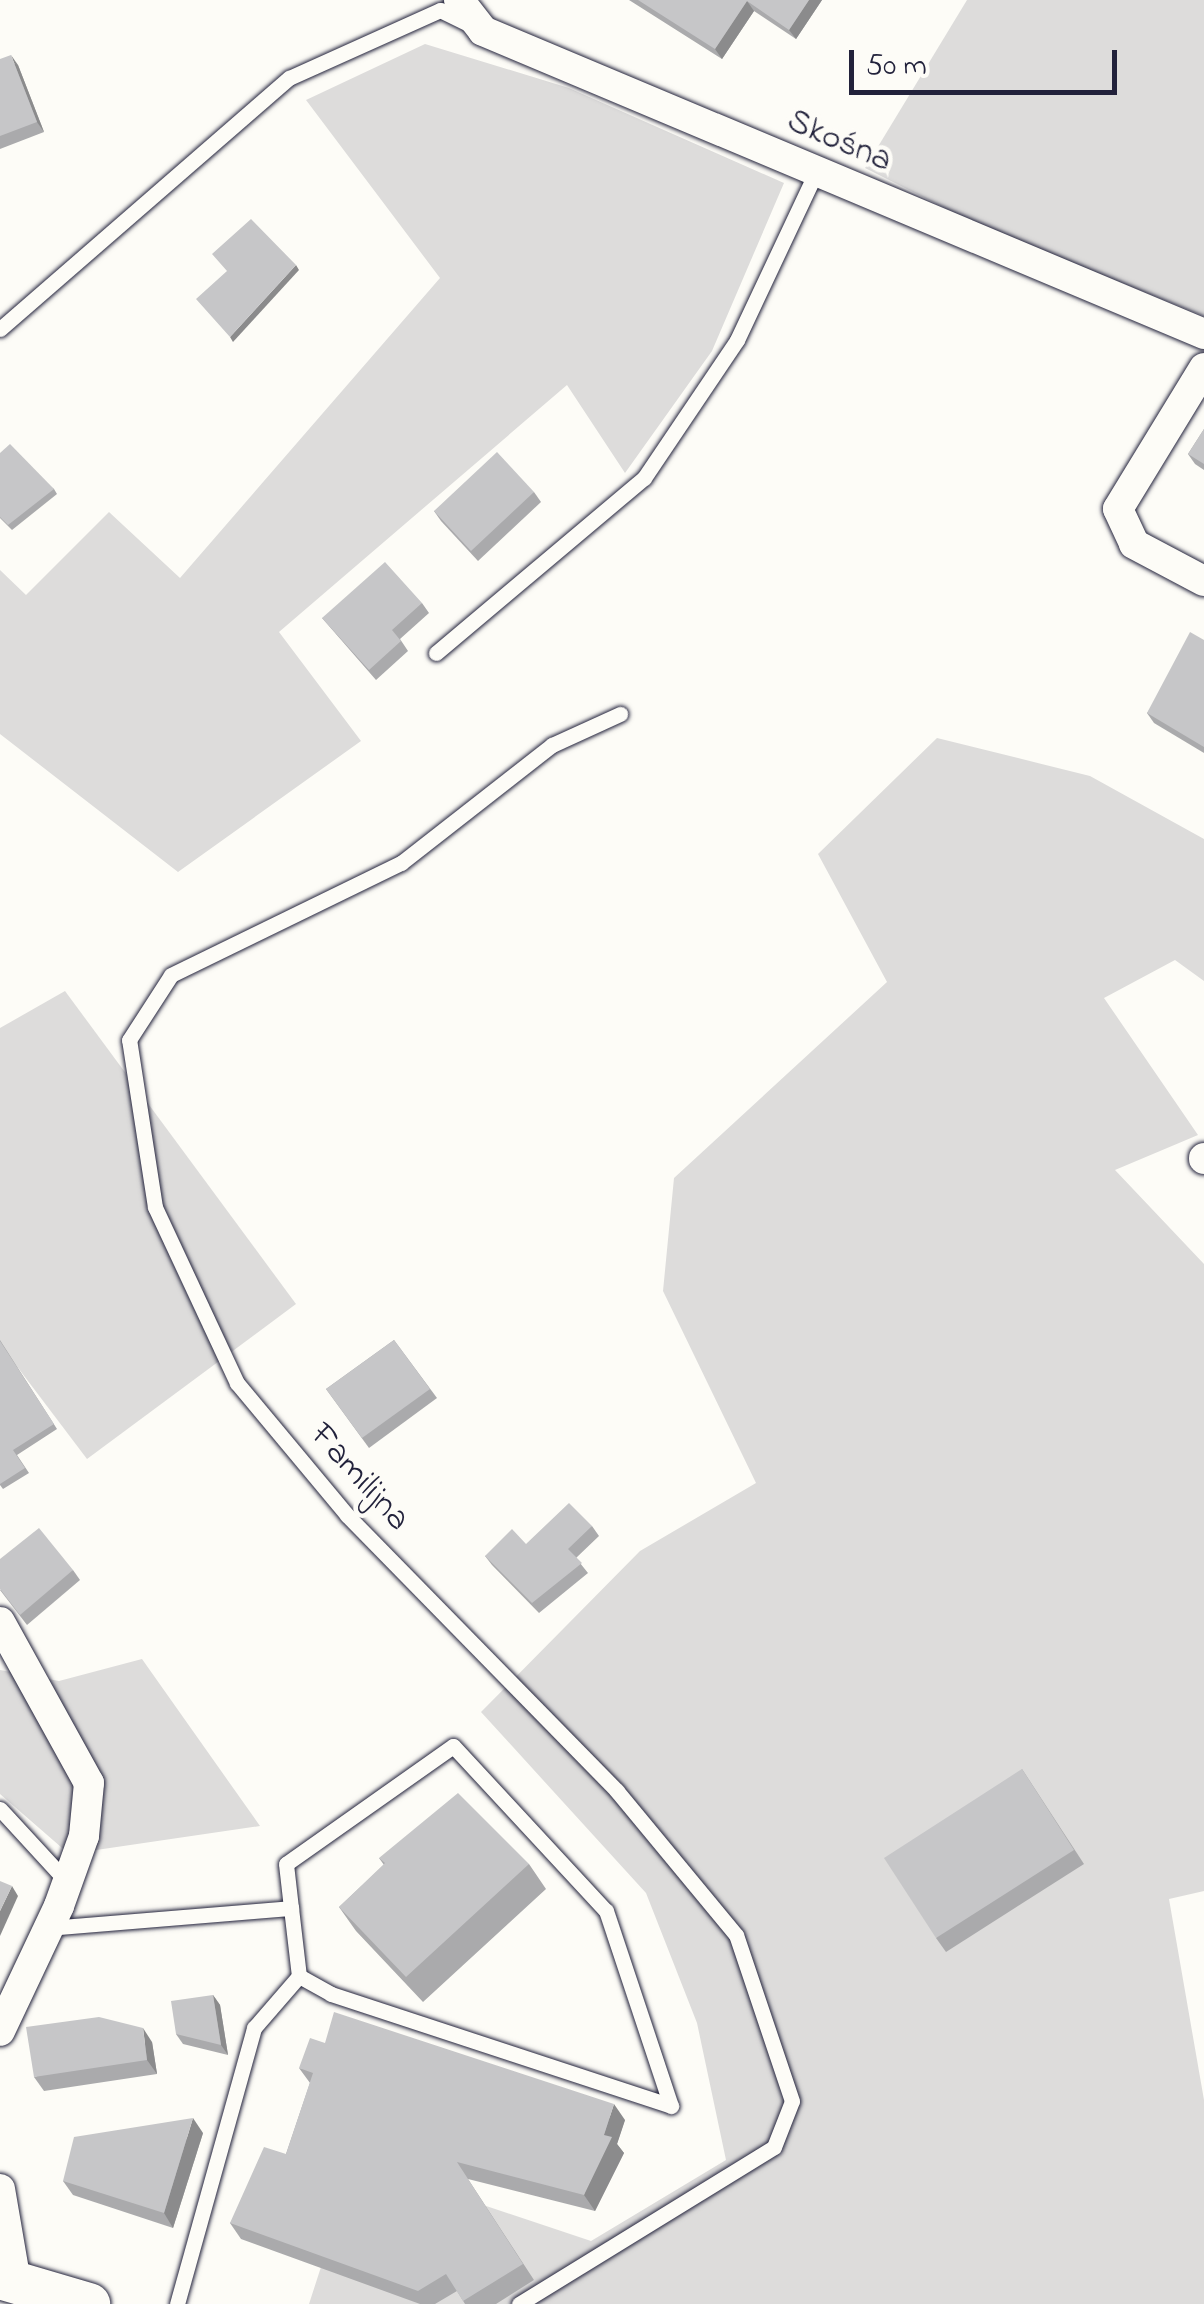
<!DOCTYPE html>
<meta charset="utf-8">
<style>
body{margin:0}
#map{position:relative;width:1204px;height:2304px;overflow:hidden;background:#fdfcf7;font-family:"Indie Flower",sans-serif}
div>[style]{position:absolute}
[style*='--x']{left:calc(var(--x)*1px);top:calc(var(--y)*1px);width:calc(var(--w)*1px);rotate:calc(var(--a)*1deg)}
.green>*{inset:0;background:#dddcdb}
.roads{filter:drop-shadow(0 0 2px #22223b) drop-shadow(0 0 2px #22223b)}
.lane>*{height:15px;margin:-7.5px;padding:0 7.5px;transform-origin:7.5px;border-radius:7.5px;background:#fdfcf7}
.street>*{height:30px;margin:-15px;padding:0 15px;transform-origin:15px;border-radius:15px;background:#fdfcf7}
.secondary>*{height:42px;margin:-21px;padding:0 21px;transform-origin:21px;border-radius:21px;background:#fdfcf7}
.wall>*{inset:0;background:#aaaaac}
.shaded-wall>*{inset:0;background:#8b8b8c}
.building>*{inset:0;background:#c6c6c8}
span{translate:-50% -50%;white-space:nowrap;text-align:center;line-height:1.15;-webkit-text-stroke:9px #fdfcf7;paint-order:stroke}
.street-label{font-size:35px;color:#22223b}
.scale{position:absolute;left:849px;top:50px;width:268px;height:45px;box-sizing:border-box;border:5px solid #22223b;border-top:0;padding-left:12px;font-size:30px;line-height:35px;white-space:nowrap;color:#22223b;-webkit-text-stroke:8px #fdfcf7;paint-order:stroke}
</style>
<div id="map">
<div class="green">
<i style="clip-path:polygon(967px 0,1204px 0,1204px 316px,981px 226px,865px 168px)"></i>
<i style="clip-path:polygon(425px 44px,569px 88px,784px 183px,712px 351px,625px 473px,567px 385px,279px 632px,361px 741px,178px 872px,0 734px,0 570px,26px 595px,109px 512px,180px 578px,440px 278px,306px 100px)"></i>
<i style="clip-path:polygon(937px 738px,1090px 776px,1204px 839px,1204px 981px,1175px 960px,1104px 998px,1198px 1135px,1115px 1170px,1204px 1264px,1204px 1891px,1169px 1899px,1204px 2100px,1204px 2304px,309px 2304px,355px 2162px,591px 2241px,726px 2160px,697px 2023px,646px 1893px,481px 1712px,640px 1551px,756px 1483px,663px 1291px,674px 1178px,887px 982px,818px 854px)"></i>
<i style="clip-path:polygon(65px 991px,296px 1304px,87px 1459px,0 1344px,0 1028px)"></i>
<i style="clip-path:polygon(142px 1659px,260px 1826px,69px 1854px,0 1794px,0 1670px,59px 1681px)"></i>
</div>
<div class="roads">
<div class="lane">
<i style="--x:0;--y:329;--w:383;--a:-41"></i>
<i style="--x:289;--y:78;--w:166;--a:-24.2"></i>
<i style="--x:440;--y:10;--w:34;--a:26"></i>
<i style="--x:436;--y:653;--w:272;--a:-40.1"></i>
<i style="--x:644;--y:478;--w:166;--a:-56"></i>
<i style="--x:737;--y:340;--w:186;--a:-64.8"></i>
<i style="--x:0;--y:1809;--w:100;--a:47.4"></i>
<i style="--x:48;--y:1928;--w:244;--a:-4.7"></i>
<i style="--x:291;--y:1908;--w:68;--a:83.3"></i>
<i style="--x:299;--y:1976;--w:37;--a:29"></i>
<i style="--x:331;--y:1994;--w:358;--a:18.2"></i>
<i style="--x:671;--y:2106;--w:206;--a:-108.4"></i>
<i style="--x:606;--y:1911;--w:225;--a:-132.8"></i>
<i style="--x:453;--y:1746;--w:204;--a:144.8"></i>
<i style="--x:286;--y:1864;--w:44;--a:83.5"></i>
<i style="--x:177;--y:2304;--w:287;--a:-74.4"></i>
<i style="--x:254;--y:2028;--w:69;--a:-49.1"></i>
<i style="--x:519;--y:2304;--w:299;--a:-31.6"></i>
<i style="--x:774;--y:2147;--w:49;--a:-68.6"></i>
<i style="--x:792;--y:2101;--w:175;--a:-108.6"></i>
<i style="--x:736;--y:1935;--w:187;--a:-129.6"></i>
<i style="--x:617;--y:1791;--w:386;--a:-134.4"></i>
<i style="--x:347;--y:1515;--w:172;--a:-129.8"></i>
<i style="--x:237;--y:1383;--w:194;--a:-115"></i>
<i style="--x:155;--y:1207;--w:169;--a:-98.8"></i>
<i style="--x:129;--y:1040;--w:77;--a:-57.1"></i>
<i style="--x:171;--y:975;--w:256;--a:-26"></i>
<i style="--x:401;--y:863;--w:192;--a:-38"></i>
<i style="--x:552;--y:745;--w:75;--a:-24.5"></i>
</div>
<div class="street">
<i style="--x:459;--y:0;--w:39;--a:52"></i>
<i style="--x:483;--y:31;--w:782;--a:22.79"></i>
<i style="--x:1204;--y:368;--w:165;--a:121.4"></i>
<i style="--x:1118;--y:509;--w:38;--a:65"></i>
<i style="--x:1134;--y:544;--w:79;--a:27.9"></i>
<i style="--x:1204;--y:1159;--w:1;--a:-90"></i>
<i style="--x:0;--y:1622;--w:184;--a:61.1"></i>
<i style="--x:89;--y:1783;--w:53;--a:95.4"></i>
<i style="--x:84;--y:1836;--w:74;--a:109.7"></i>
<i style="--x:59;--y:1906;--w:138;--a:115.3"></i>
<i style="--x:0;--y:2189;--w:95;--a:80.3"></i>
</div>
<div class="secondary">
<i style="--x:0;--y:2278;--w:93;--a:16.3"></i>
</div>
</div>
<div class="wall">
<i style="clip-path:polygon(629px 0,822px 0,796px 39px,754px 11px,722px 59px)"></i>
<i style="clip-path:polygon(0 59px,18px 65px,44px 132px,0 149px)"></i>
<i style="clip-path:polygon(1204px 429px,1204px 470px,1195px 464px,1188px 454px)"></i>
<i style="clip-path:polygon(0 453px,54px 489px,57px 494px,12px 530px,0 518px)"></i>
<i style="clip-path:polygon(534px 492px,541px 502px,478px 561px,441px 521px,434px 511px)"></i>
<i style="clip-path:polygon(422px 603px,429px 613px,400px 639px,408px 651px,376px 680px,322px 618px)"></i>
<i style="clip-path:polygon(1204px 640px,1204px 753px,1154px 723px,1147px 713px)"></i>
<i style="clip-path:polygon(0 1340px,57px 1429px,17px 1455px,29px 1473px,3px 1489px,0 1485px)"></i>
<i style="clip-path:polygon(394px 1340px,437px 1398px,369px 1448px,326px 1389px)"></i>
<i style="clip-path:polygon(592px 1526px,599px 1536px,576px 1558px,588px 1573px,539px 1613px,492px 1565px,485px 1556px)"></i>
<i style="clip-path:polygon(73px 1570px,80px 1580px,27px 1625px,0 1590px)"></i>
<i style="clip-path:polygon(1022px 1769px,1084px 1864px,946px 1952px,936px 1938px)"></i>
<i style="clip-path:polygon(379px 1858px,529px 1864px,546px 1889px,423px 2002px,356px 1931px,339px 1907px,384px 1865px)"></i>
<i style="clip-path:polygon(213px 1995px,220px 2005px,228px 2055px,183px 2044px,176px 2034px)"></i>
<i style="clip-path:polygon(152px 2042px,157px 2074px,44px 2091px,34px 2077px)"></i>
<i style="clip-path:polygon(299px 2068px,625px 2120px,617px 2144px,624px 2153px,595px 2211px,468px 2179px,534px 2280px,496px 2304px,465px 2304px,457px 2291px,435px 2304px,420px 2304px,241px 2239px,230px 2223px,286px 2154px,310px 2083px)"></i>
<i style="clip-path:polygon(203px 2133px,173px 2228px,73px 2195px,63px 2181px)"></i>
</div>
<div class="shaded-wall">
<i style="clip-path:polygon(809px 0,822px 0,796px 39px,789px 30px)"></i>
<i style="clip-path:polygon(747px 1px,754px 11px,722px 59px,715px 49px)"></i>
<i style="clip-path:polygon(11px 55px,18px 65px,44px 132px,37px 122px)"></i>
<i style="clip-path:polygon(296px 265px,299px 270px,233px 342px,230px 337px)"></i>
<i style="clip-path:polygon(12px 1886px,18px 1896px,0 1936px,0 1911px)"></i>
<i style="clip-path:polygon(213px 1995px,220px 2005px,228px 2055px,221px 2045px)"></i>
<i style="clip-path:polygon(143px 2028px,152px 2042px,157px 2074px,147px 2060px)"></i>
<i style="clip-path:polygon(614px 2104px,625px 2120px,617px 2144px,624px 2153px,595px 2211px,584px 2195px)"></i>
<i style="clip-path:polygon(193px 2118px,203px 2133px,173px 2228px,164px 2213px)"></i>
</div>
<div class="building">
<i style="clip-path:polygon(638px 0,809px 0,789px 30px,747px 1px,715px 49px)"></i>
<i style="clip-path:polygon(11px 55px,37px 122px,0 136px,0 59px)"></i>
<i style="clip-path:polygon(251px 219px,296px 265px,230px 337px,196px 299px,227px 271px,212px 254px)"></i>
<i style="clip-path:polygon(1204px 429px,1204px 464px,1188px 454px)"></i>
<i style="clip-path:polygon(10px 444px,54px 489px,8px 525px,0 517px,0 453px)"></i>
<i style="clip-path:polygon(497px 452px,534px 492px,471px 551px,434px 511px)"></i>
<i style="clip-path:polygon(385px 562px,422px 603px,392px 630px,401px 641px,369px 670px,322px 618px)"></i>
<i style="clip-path:polygon(1190px 632px,1204px 640px,1204px 747px,1147px 713px)"></i>
<i style="clip-path:polygon(394px 1340px,430px 1389px,362px 1438px,326px 1389px)"></i>
<i style="clip-path:polygon(0 1341px,54px 1424px,13px 1450px,25px 1468px,0 1484px)"></i>
<i style="clip-path:polygon(569px 1503px,592px 1526px,568px 1549px,582px 1563px,532px 1603px,485px 1556px,512px 1529px,526px 1544px)"></i>
<i style="clip-path:polygon(39px 1528px,73px 1570px,20px 1615px,0 1589px,0 1559px)"></i>
<i style="clip-path:polygon(1022px 1769px,1074px 1850px,936px 1938px,884px 1858px)"></i>
<i style="clip-path:polygon(458px 1793px,529px 1864px,406px 1977px,339px 1907px,385px 1863px,379px 1858px)"></i>
<i style="clip-path:polygon(0 1881px,12px 1886px,0 1911px)"></i>
<i style="clip-path:polygon(213px 1995px,221px 2045px,176px 2034px,171px 2001px)"></i>
<i style="clip-path:polygon(334px 2012px,614px 2104px,604px 2135px,612px 2137px,584px 2195px,457px 2162px,523px 2264px,463px 2301px,446px 2274px,418px 2291px,230px 2223px,264px 2147px,286px 2154px,313px 2073px,299px 2068px,310px 2038px,325px 2043px)"></i>
<i style="clip-path:polygon(99px 2017px,143px 2028px,147px 2060px,34px 2077px,26px 2027px)"></i>
<i style="clip-path:polygon(193px 2118px,164px 2213px,63px 2181px,74px 2137px)"></i>
</div>
<div class="street-label">
<span style="left:839px;top:142px;rotate:23deg">Skośna</span>
<span style="left:359px;top:1478px;rotate:48deg">Familijna</span>
</div>
<div class="scale">50 m</div>
</div>
